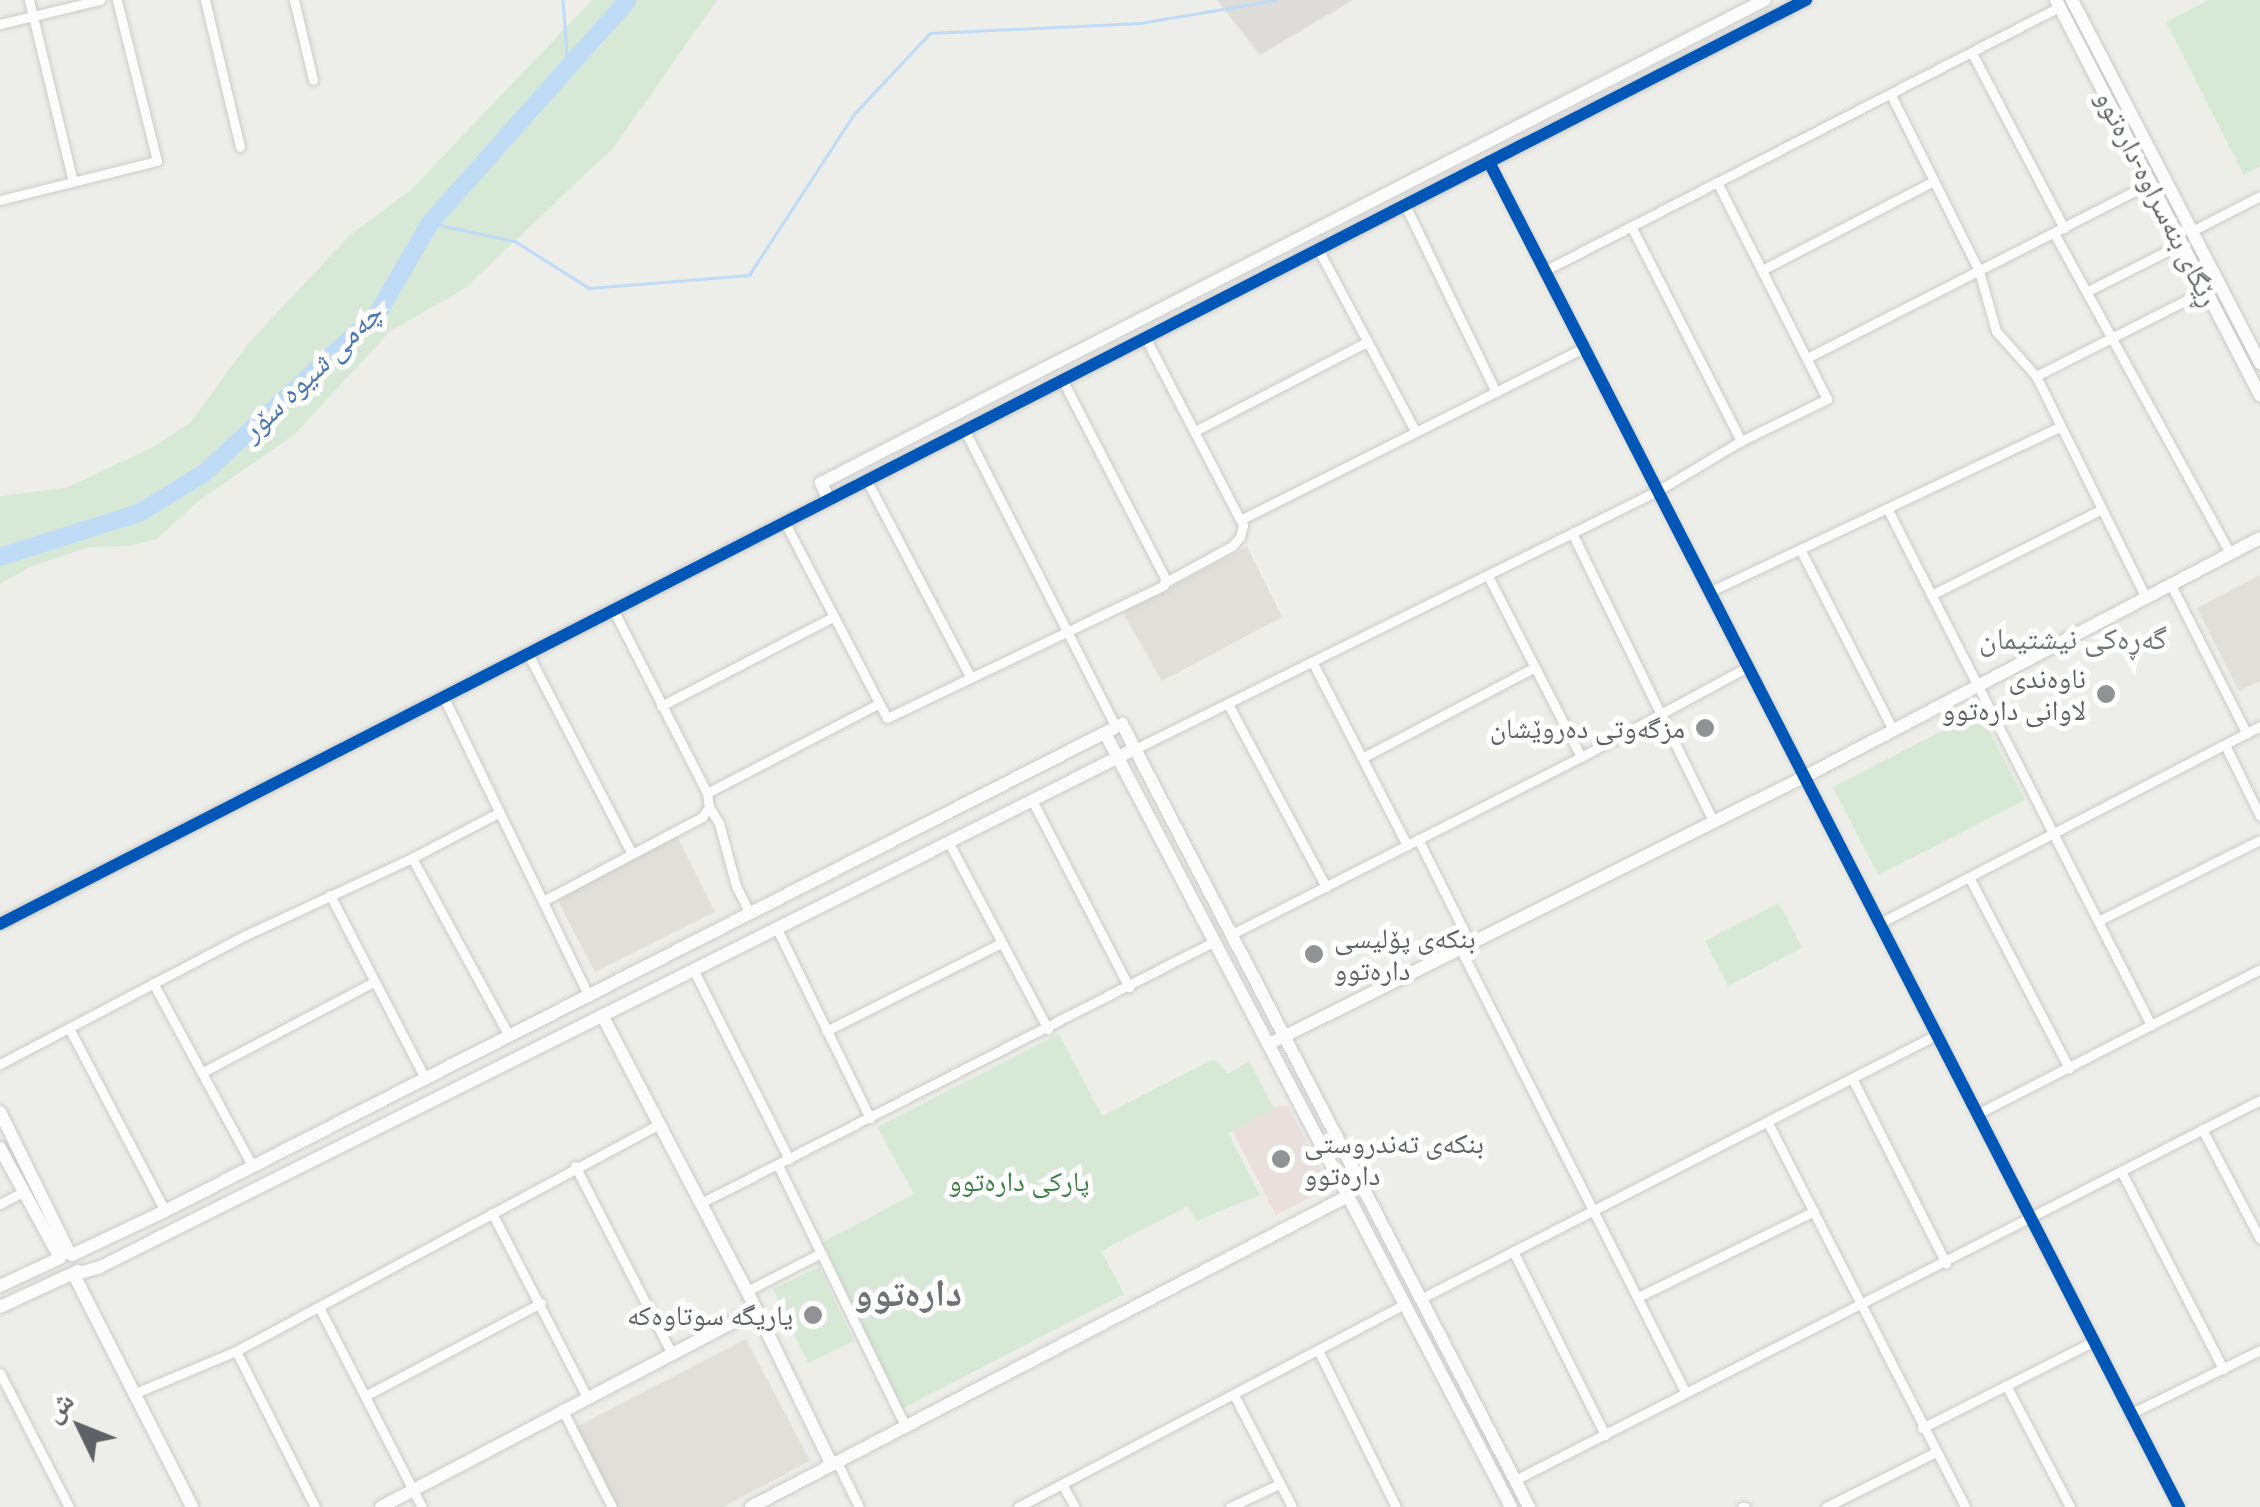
<!DOCTYPE html>
<meta charset="utf-8">
<style>
body{margin:0}
#map{position:relative;width:2260px;height:1507px;overflow:hidden;background:#edede9;font-family:Ubuntu,"Noto Naskh Arabic",sans-serif}
div>[style]{position:absolute}
[style*='--x']{left:calc(var(--x)*1px);top:calc(var(--y)*1px);width:calc(var(--w)*1px);rotate:calc(var(--a)*1deg)}
.industrial>*{inset:0;background:#dddcd9}
.education>*{inset:0;background:#e0dfd9}
.medical>*{inset:0;background:#e9dfdc}
.green>*{inset:0;background:#d7e9d6}
.stream>*{height:2.5px;margin:-1.25px;padding:0 1.25px;transform-origin:1.25px;border-radius:1.25px;background:#bfdbf6}
.river>*{height:18px;margin:-9px;padding:0 9px;transform-origin:9px;border-radius:9px;background:#bfdbf6}
.roads{filter:drop-shadow(0 0 2px #cacbca) drop-shadow(0 0 2px #cacbca)}
.street>*{height:9px;margin:-4.5px;padding:0 4.5px;transform-origin:4.5px;border-radius:4.5px;background:#fcfcfc}
.secondary>*{height:12px;margin:-6px;padding:0 6px;transform-origin:6px;border-radius:6px;background:#fcfcfc}
.cycleway>*{height:12px;margin:-6px;padding:0 6px;transform-origin:6px;border-radius:6px;background:#0057b8}
.dots>*{width:28px;height:28px;translate:-50% -50%;box-sizing:border-box;border:5px solid #fff;border-radius:50%}
span{translate:-50% -50%;white-space:nowrap;text-align:center;line-height:1.15;-webkit-text-stroke:10px #fff;paint-order:stroke}
.street-label{font-size:28px;color:#5e6166}
.poi-label{font-size:28px;color:#5e6166}
.right{translate:-100% -50%;text-align:right}
.left{translate:0 -50%;text-align:left}
.park-label{font-size:28px;color:#398241}
.water-label{font-size:30px;color:#4a78b6;font-style:italic}
.neighbourhood-label{font-size:30px;color:#6f7378}
.district-label{font-size:38px;color:#6f7378;font-weight:700}
.north{position:absolute;left:30px;top:1377px;width:100px;height:100px;-webkit-text-stroke:8px #fff;paint-order:stroke;rotate:313deg;font-size:28px;font-weight:700;line-height:40px;text-align:center;color:#5e6166}
.north::after{content:'';display:block;margin:auto;width:35px;height:45px;background:#5e6166;clip-path:polygon(50% 0,100% 100%,50% 72%,0 100%)}
</style>
<div id="map">
<div class="industrial">
<i style="clip-path:polygon(1217px 0,1353px 0,1260px 55px)"></i>
</div>
<div class="education">
<i style="clip-path:polygon(1247px 547px,1282px 617px,1162px 681px,1123px 613px)"></i>
<i style="clip-path:polygon(2260px 575px,2260px 681px,2239px 691px,2197px 608px)"></i>
<i style="clip-path:polygon(677px 836px,715px 912px,595px 972px,557px 899px)"></i>
<i style="clip-path:polygon(746px 1339px,810px 1461px,723px 1507px,616px 1507px,576px 1427px)"></i>
</div>
<div class="medical">
<i style="clip-path:polygon(1279px 1106px,1288px 1106px,1330px 1187px,1276px 1215px,1232px 1130px)"></i>
</div>
<div class="green">
<i style="clip-path:polygon(592px 0,717px 0,614px 147px,464px 289px,390px 331px,295px 434px,193px 505px,157px 539px,128px 546px,89px 547px,32px 566px,0 584px,0 496px,66px 488px,151px 448px,190px 423px,248px 344px,350px 235px,411px 190px)"></i>
<i style="clip-path:polygon(2208px 0,2260px 0,2260px 166px,2244px 175px,2166px 22px)"></i>
<i style="clip-path:polygon(1979px 712px,2025px 800px,1878px 875px,1833px 787px)"></i>
<i style="clip-path:polygon(1779px 903px,1802px 948px,1728px 986px,1705px 941px)"></i>
<i style="clip-path:polygon(1059px 1034px,1102px 1116px,1214px 1059px,1228px 1074px,1249px 1061px,1274px 1109px,1228px 1133px,1260px 1195px,1196px 1221px,1188px 1206px,1101px 1251px,1124px 1294px,901px 1409px,823px 1242px,914px 1194px,877px 1127px)"></i>
<i style="clip-path:polygon(819px 1267px,854px 1341px,808px 1363px,773px 1289px)"></i>
</div>
<div class="stream">
<i style="--x:563;--y:0;--w:68;--a:85.8"></i>
<i style="--x:430;--y:223;--w:87;--a:12"></i>
<i style="--x:515;--y:241;--w:88;--a:32.4"></i>
<i style="--x:589;--y:288;--w:161;--a:-4.6"></i>
<i style="--x:749;--y:275;--w:192;--a:-56.9"></i>
<i style="--x:854;--y:114;--w:111;--a:-46.8"></i>
<i style="--x:930;--y:33;--w:210;--a:-2.7"></i>
<i style="--x:1140;--y:23;--w:138;--a:-9.6"></i>
</div>
<div class="river">
<i style="--x:0;--y:557;--w:146;--a:-17.6"></i>
<i style="--x:139;--y:513;--w:75;--a:-31.4"></i>
<i style="--x:203;--y:474;--w:238;--a:-42.6"></i>
<i style="--x:378;--y:313;--w:104;--a:-60"></i>
<i style="--x:430;--y:223;--w:298;--a:-48.4"></i>
</div>
<div class="roads">
<div class="street">
<i style="--x:29;--y:0;--w:187;--a:76.4"></i>
<i style="--x:205;--y:0;--w:151;--a:76.6"></i>
<i style="--x:294;--y:0;--w:82;--a:76.6"></i>
<i style="--x:0;--y:24;--w:103;--a:-13.5"></i>
<i style="--x:1972;--y:53;--w:198;--a:62.3"></i>
<i style="--x:1891;--y:95;--w:197;--a:63.4"></i>
<i style="--x:1979;--y:271;--w:62;--a:74.2"></i>
<i style="--x:1996;--y:331;--w:60;--a:48.4"></i>
<i style="--x:2036;--y:376;--w:248;--a:63.6"></i>
<i style="--x:1489;--y:162;--w:1512;--a:62.84"></i>
<i style="--x:0;--y:200;--w:162;--a:-14"></i>
<i style="--x:157;--y:161;--w:166;--a:-104"></i>
<i style="--x:1405;--y:205;--w:208;--a:64.1"></i>
<i style="--x:1631;--y:226;--w:242;--a:62.9"></i>
<i style="--x:2192;--y:231;--w:76;--a:-27.2"></i>
<i style="--x:2054;--y:233;--w:365;--a:61.2"></i>
<i style="--x:1318;--y:249;--w:206;--a:61.9"></i>
<i style="--x:1762;--y:270;--w:194;--a:-27.4"></i>
<i style="--x:1544;--y:271;--w:579;--a:-27.14"></i>
<i style="--x:2088;--y:291;--w:104;--a:-26.8"></i>
<i style="--x:1145;--y:337;--w:212;--a:62.5"></i>
<i style="--x:1243;--y:525;--w:12;--a:104"></i>
<i style="--x:1240;--y:537;--w:12;--a:132"></i>
<i style="--x:1232;--y:546;--w:75;--a:151.4"></i>
<i style="--x:1807;--y:358;--w:385;--a:-27"></i>
<i style="--x:2036;--y:376;--w:191;--a:-26.8"></i>
<i style="--x:964;--y:429;--w:335;--a:63"></i>
<i style="--x:1195;--y:431;--w:194;--a:-27.4"></i>
<i style="--x:866;--y:479;--w:225;--a:62.2"></i>
<i style="--x:1887;--y:508;--w:581;--a:62.95"></i>
<i style="--x:1242;--y:519;--w:384;--a:-26.6"></i>
<i style="--x:784;--y:521;--w:222;--a:62.4"></i>
<i style="--x:887;--y:718;--w:307;--a:-25.6"></i>
<i style="--x:1164;--y:585;--w:7;--a:-82"></i>
<i style="--x:1165;--y:578;--w:224;--a:-117.4"></i>
<i style="--x:1572;--y:533;--w:321;--a:63.9"></i>
<i style="--x:1800;--y:549;--w:203;--a:62.8"></i>
<i style="--x:1488;--y:576;--w:203;--a:62.8"></i>
<i style="--x:2171;--y:585;--w:167;--a:63"></i>
<i style="--x:1711;--y:591;--w:386;--a:-25.2"></i>
<i style="--x:1931;--y:595;--w:191;--a:-26.7"></i>
<i style="--x:528;--y:654;--w:223;--a:62.5"></i>
<i style="--x:1313;--y:663;--w:205;--a:62.7"></i>
<i style="--x:444;--y:698;--w:332;--a:64.1"></i>
<i style="--x:1228;--y:704;--w:208;--a:61.8"></i>
<i style="--x:661;--y:706;--w:194;--a:-27.4"></i>
<i style="--x:2225;--y:745;--w:79;--a:63.8"></i>
<i style="--x:1135;--y:749;--w:585;--a:-26.3"></i>
<i style="--x:1659;--y:490;--w:96;--a:-30.9"></i>
<i style="--x:1741;--y:441;--w:96;--a:-26"></i>
<i style="--x:1827;--y:399;--w:243;--a:-116.9"></i>
<i style="--x:1362;--y:758;--w:195;--a:-27.7"></i>
<i style="--x:707;--y:793;--w:193;--a:-27.5"></i>
<i style="--x:1032;--y:800;--w:211;--a:62.6"></i>
<i style="--x:709;--y:807;--w:19;--a:58"></i>
<i style="--x:719;--y:823;--w:65;--a:74.9"></i>
<i style="--x:736;--y:886;--w:31;--a:63"></i>
<i style="--x:1418;--y:839;--w:119;--a:63.4"></i>
<i style="--x:949;--y:843;--w:211;--a:62"></i>
<i style="--x:412;--y:858;--w:203;--a:61.4"></i>
<i style="--x:1969;--y:877;--w:216;--a:62.4"></i>
<i style="--x:330;--y:895;--w:206;--a:62.6"></i>
<i style="--x:543;--y:901;--w:180;--a:-27.8"></i>
<i style="--x:702;--y:817;--w:12;--a:-55"></i>
<i style="--x:709;--y:807;--w:14;--a:-98"></i>
<i style="--x:707;--y:793;--w:207;--a:-117.1"></i>
<i style="--x:2098;--y:921;--w:181;--a:-26.6"></i>
<i style="--x:1882;--y:922;--w:426;--a:-27.4"></i>
<i style="--x:776;--y:927;--w:213;--a:63.8"></i>
<i style="--x:1232;--y:934;--w:391;--a:-26.9"></i>
<i style="--x:1581;--y:757;--w:191;--a:-28.4"></i>
<i style="--x:1461;--y:950;--w:495;--a:63.1"></i>
<i style="--x:693;--y:969;--w:213;--a:63.2"></i>
<i style="--x:153;--y:983;--w:207;--a:61.5"></i>
<i style="--x:70;--y:1030;--w:204;--a:62.3"></i>
<i style="--x:826;--y:1031;--w:196;--a:-26.7"></i>
<i style="--x:0;--y:1064;--w:278;--a:-27.7"></i>
<i style="--x:246;--y:935;--w:183;--a:-24.9"></i>
<i style="--x:412;--y:858;--w:97;--a:-27.6"></i>
<i style="--x:203;--y:1072;--w:193;--a:-27.8"></i>
<i style="--x:1852;--y:1078;--w:208;--a:63.1"></i>
<i style="--x:1979;--y:1113;--w:316;--a:-27.1"></i>
<i style="--x:1768;--y:1123;--w:432;--a:62.8"></i>
<i style="--x:2202;--y:1129;--w:124;--a:62.2"></i>
<i style="--x:778;--y:1165;--w:292;--a:64"></i>
<i style="--x:575;--y:1166;--w:209;--a:62.7"></i>
<i style="--x:2121;--y:1171;--w:223;--a:62.7"></i>
<i style="--x:701;--y:1203;--w:577;--a:-27.01"></i>
<i style="--x:0;--y:1204;--w:26;--a:-28"></i>
<i style="--x:492;--y:1213;--w:207;--a:62.7"></i>
<i style="--x:1513;--y:1251;--w:206;--a:63.4"></i>
<i style="--x:747;--y:1291;--w:83;--a:-27.2"></i>
<i style="--x:1638;--y:1297;--w:196;--a:-26"></i>
<i style="--x:1422;--y:1298;--w:580;--a:-27.1"></i>
<i style="--x:319;--y:1307;--w:225;--a:62.8"></i>
<i style="--x:236;--y:1351;--w:175;--a:63.1"></i>
<i style="--x:1319;--y:1352;--w:173;--a:63.6"></i>
<i style="--x:0;--y:1373;--w:151;--a:62.8"></i>
<i style="--x:2006;--y:1385;--w:138;--a:62.3"></i>
<i style="--x:133;--y:1394;--w:112;--a:-22.7"></i>
<i style="--x:236;--y:1351;--w:481;--a:-28.2"></i>
<i style="--x:1234;--y:1395;--w:126;--a:62.6"></i>
<i style="--x:365;--y:1396;--w:199;--a:-27.9"></i>
<i style="--x:562;--y:1409;--w:110;--a:63"></i>
<i style="--x:2130;--y:1414;--w:145;--a:-26.2"></i>
<i style="--x:1922;--y:1428;--w:193;--a:-26.8"></i>
<i style="--x:836;--y:1460;--w:52;--a:63.9"></i>
<i style="--x:1515;--y:1480;--w:836;--a:-27.02"></i>
<i style="--x:1062;--y:1484;--w:26;--a:61"></i>
<i style="--x:1018;--y:1507;--w:437;--a:-27.7"></i>
<i style="--x:1230;--y:1507;--w:54;--a:-25.1"></i>
<i style="--x:1742;--y:1507;--w:3;--a:0"></i>
<i style="--x:1826;--y:1507;--w:121;--a:-26.6"></i>
</div>
<div class="secondary">
<i style="--x:2056;--y:0;--w:445;--a:62.7"></i>
<i style="--x:2072;--y:0;--w:409;--a:62.6"></i>
<i style="--x:828;--y:498;--w:17;--a:-115"></i>
<i style="--x:821;--y:483;--w:1060;--a:-27.1"></i>
<i style="--x:1105;--y:733;--w:874;--a:62.32"></i>
<i style="--x:0;--y:924;--w:2029;--a:-27.1"></i>
<i style="--x:602;--y:1015;--w:312;--a:62.3"></i>
<i style="--x:747;--y:1291;--w:191;--a:64"></i>
<i style="--x:1269;--y:1044;--w:600;--a:-26.52"></i>
<i style="--x:1806;--y:776;--w:513;--a:-27.66"></i>
<i style="--x:0;--y:1112;--w:158;--a:63.8"></i>
<i style="--x:0;--y:1148;--w:125;--a:61.4"></i>
<i style="--x:60;--y:1258;--w:66;--a:155"></i>
<i style="--x:72;--y:1255;--w:103;--a:-25.3"></i>
<i style="--x:165;--y:1211;--w:1074;--a:-26.97"></i>
<i style="--x:1122;--y:724;--w:882;--a:62.53"></i>
<i style="--x:76;--y:1274;--w:25;--a:-16"></i>
<i style="--x:100;--y:1267;--w:1157;--a:-26.59"></i>
<i style="--x:74;--y:1275;--w:260;--a:63"></i>
<i style="--x:0;--y:1307;--w:86;--a:-24.8"></i>
<i style="--x:381;--y:1507;--w:424;--a:-27.7"></i>
<i style="--x:751;--y:1507;--w:673;--a:-27.52"></i>
</div>
</div>
<div class="cycleway">
<i style="--x:1489;--y:162;--w:1512;--a:62.84"></i>
<i style="--x:0;--y:924;--w:2029;--a:-27.1"></i>
</div>
<div class="dots">
<i style="left:2106px;top:694px;background:#909294"></i>
<i style="left:1705px;top:728px;background:#909294"></i>
<i style="left:1314px;top:954px;background:#909294"></i>
<i style="left:1281px;top:1159px;background:#909294"></i>
<i style="left:813px;top:1315px;background:#909294"></i>
</div>
<div class="street-label">
<span style="left:2158px;top:198px;rotate:63deg">ڕێگای بنەسراوە-دارەتوو</span>
</div>
<div class="poi-label">
<span class="right" style="left:2086px;top:694px">ناوەندی<br>لاوانی دارەتوو</span>
<span class="right" style="left:1685px;top:728px">مزگەوتی دەروێشان</span>
<span class="left" style="left:1334px;top:954px">بنکەی پۆلیسی<br>دارەتوو</span>
<span class="left" style="left:1304px;top:1159px">بنکەی تەندروستی<br>دارەتوو</span>
<span class="right" style="left:793px;top:1315px">یاریگە سوتاوەکە</span>
</div>
<div class="park-label">
<span style="left:1019px;top:1181px">پارکی دارەتوو</span>
</div>
<div class="water-label">
<span style="left:311px;top:371px;rotate:-44deg">چەمی شیوە سۆر</span>
</div>
<div class="neighbourhood-label">
<span style="left:2073px;top:638px">گەڕەکی نیشتیمان</span>
</div>
<div class="district-label">
<span style="left:908px;top:1293px">دارەتوو</span>
</div>
<div class="north">ش</div>
</div>
